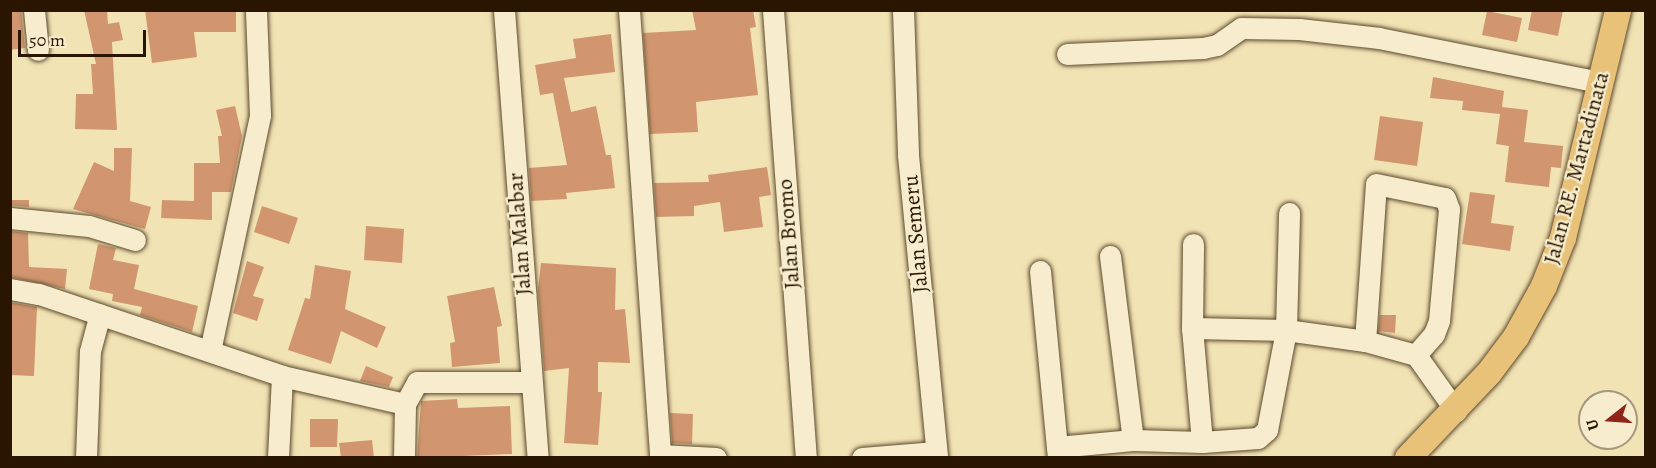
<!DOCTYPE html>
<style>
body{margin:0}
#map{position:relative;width:1656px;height:468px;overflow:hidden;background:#f2e3b4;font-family:Alegreya,serif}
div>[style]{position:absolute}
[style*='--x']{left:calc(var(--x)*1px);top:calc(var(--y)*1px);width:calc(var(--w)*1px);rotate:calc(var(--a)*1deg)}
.building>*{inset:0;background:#d1966f}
.roads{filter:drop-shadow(0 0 2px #5c492d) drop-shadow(0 0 2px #5c492d)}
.minor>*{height:21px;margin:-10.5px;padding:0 10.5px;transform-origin:10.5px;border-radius:10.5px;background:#f7edce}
.major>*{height:26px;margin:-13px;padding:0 13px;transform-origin:13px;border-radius:13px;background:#e9c27a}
span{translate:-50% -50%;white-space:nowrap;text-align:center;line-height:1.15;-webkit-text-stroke:4.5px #f7edce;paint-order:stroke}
.street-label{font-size:22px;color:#2a1600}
.frame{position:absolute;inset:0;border:12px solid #2a1600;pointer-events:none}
.north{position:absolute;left:1578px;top:390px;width:60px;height:60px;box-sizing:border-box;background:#f7edce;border:2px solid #a5977c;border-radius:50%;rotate:253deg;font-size:16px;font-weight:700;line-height:24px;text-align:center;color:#2a1600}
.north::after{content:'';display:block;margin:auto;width:21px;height:27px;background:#8f2418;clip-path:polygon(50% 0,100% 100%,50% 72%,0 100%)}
.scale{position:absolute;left:18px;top:30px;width:128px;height:27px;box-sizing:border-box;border:3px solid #2a1600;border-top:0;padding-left:8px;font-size:18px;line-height:21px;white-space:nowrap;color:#2a1600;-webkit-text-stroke:4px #f7edce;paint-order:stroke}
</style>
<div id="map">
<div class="building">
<i style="clip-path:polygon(10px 10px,21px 10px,25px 48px,10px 50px)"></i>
<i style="clip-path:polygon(84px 10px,107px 10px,108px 24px,119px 22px,123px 40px,112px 42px,117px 130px,75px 129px,76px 94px,93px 94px,91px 64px,96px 64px)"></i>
<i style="clip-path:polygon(145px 10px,236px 11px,236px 32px,194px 32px,197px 57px,152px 63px)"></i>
<i style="clip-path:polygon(692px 10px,753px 10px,756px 27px,750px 28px,758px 95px,696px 102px,698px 132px,650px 134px,643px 33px,696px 30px)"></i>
<i style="clip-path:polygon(1532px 10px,1563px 10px,1558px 36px,1528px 30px)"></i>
<i style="clip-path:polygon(1487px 11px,1522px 18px,1517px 42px,1482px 35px)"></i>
<i style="clip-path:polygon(611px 34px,615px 72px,564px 78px,571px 112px,596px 106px,606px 155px,611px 155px,615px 188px,566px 193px,567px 199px,531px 201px,529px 168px,567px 165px,553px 93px,540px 95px,535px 65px,576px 58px,573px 39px)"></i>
<i style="clip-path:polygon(1433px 77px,1504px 91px,1502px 107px,1528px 110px,1524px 142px,1563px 146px,1561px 168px,1551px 167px,1549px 187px,1505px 182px,1509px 146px,1496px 144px,1500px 114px,1462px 110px,1463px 101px,1430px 98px)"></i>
<i style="clip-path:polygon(235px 106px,242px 136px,231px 192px,212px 192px,212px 220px,161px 218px,162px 200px,194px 201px,194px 163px,220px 163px,218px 136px,222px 136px,216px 110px)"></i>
<i style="clip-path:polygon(1380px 116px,1423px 122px,1417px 166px,1374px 160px)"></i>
<i style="clip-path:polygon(114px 148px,132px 148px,130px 201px,151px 207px,145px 229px,73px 209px,94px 162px,114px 171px)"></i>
<i style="clip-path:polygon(767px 167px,771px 195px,759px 197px,763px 227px,724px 232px,720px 202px,694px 206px,694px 216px,656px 217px,654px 183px,709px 182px,708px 175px)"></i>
<i style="clip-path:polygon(1470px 192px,1495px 195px,1491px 223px,1514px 226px,1510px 251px,1462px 244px)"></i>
<i style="clip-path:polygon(10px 200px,29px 200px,29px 207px,10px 205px)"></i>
<i style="clip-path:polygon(262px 206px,298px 218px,289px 244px,254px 232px)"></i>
<i style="clip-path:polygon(366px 226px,404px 229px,402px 263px,364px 260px)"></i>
<i style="clip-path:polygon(10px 231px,28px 233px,29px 267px,67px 269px,65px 289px,10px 277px)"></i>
<i style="clip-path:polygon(98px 244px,116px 248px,113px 260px,139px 265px,134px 289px,198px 306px,192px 332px,140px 315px,142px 307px,112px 301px,113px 294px,89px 289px)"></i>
<i style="clip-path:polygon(247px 261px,264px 267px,253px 296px,264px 299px,257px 321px,233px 313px)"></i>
<i style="clip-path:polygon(541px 263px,616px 268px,615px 310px,625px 309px,630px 363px,598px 362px,598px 392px,602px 392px,598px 445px,564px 443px,569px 368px,544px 371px,538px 290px)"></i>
<i style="clip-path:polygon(315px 265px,351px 271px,345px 309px,386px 327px,377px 348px,341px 331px,331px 364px,288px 350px,305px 298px,310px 299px)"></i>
<i style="clip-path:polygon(494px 287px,502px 326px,497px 327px,500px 363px,452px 367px,450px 343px,455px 342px,447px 296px)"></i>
<i style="clip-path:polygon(10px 302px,37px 307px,34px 376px,10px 375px)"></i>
<i style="clip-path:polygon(1380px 315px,1396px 315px,1395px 333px,1378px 331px)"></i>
<i style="clip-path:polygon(366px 366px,393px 377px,389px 387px,360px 381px)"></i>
<i style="clip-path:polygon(457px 399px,458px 408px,510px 406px,512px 454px,417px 458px,421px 401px)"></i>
<i style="clip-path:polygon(670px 413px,693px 414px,692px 444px,672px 443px)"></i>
<i style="clip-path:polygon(310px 419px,338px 419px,337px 447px,310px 447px)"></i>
<i style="clip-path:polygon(372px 440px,374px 458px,341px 458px,339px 443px)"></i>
</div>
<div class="roads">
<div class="minor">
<i style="--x:34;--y:10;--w:40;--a:84.3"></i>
<i style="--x:504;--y:10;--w:449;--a:85.7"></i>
<i style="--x:629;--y:10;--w:449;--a:86"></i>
<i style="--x:773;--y:10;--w:449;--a:85.8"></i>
<i style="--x:903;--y:10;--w:145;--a:88"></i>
<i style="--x:908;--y:155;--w:304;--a:84.5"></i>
<i style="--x:1067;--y:54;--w:136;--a:-2.5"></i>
<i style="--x:1203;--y:48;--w:14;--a:-12"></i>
<i style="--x:1217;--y:45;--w:29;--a:-35"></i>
<i style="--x:1241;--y:28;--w:58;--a:1"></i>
<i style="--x:1299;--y:29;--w:81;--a:6.4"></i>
<i style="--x:1379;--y:38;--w:225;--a:11.3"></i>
<i style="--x:10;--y:218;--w:79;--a:5.8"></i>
<i style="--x:89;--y:226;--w:48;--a:16.9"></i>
<i style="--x:1110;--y:256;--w:185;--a:82.9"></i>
<i style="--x:1040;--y:271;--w:177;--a:84.5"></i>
<i style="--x:10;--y:289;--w:29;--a:10"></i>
<i style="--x:39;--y:294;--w:256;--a:18.6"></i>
<i style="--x:282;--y:376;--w:126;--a:12.8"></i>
<i style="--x:1192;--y:328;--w:84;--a:-89.3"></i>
<i style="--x:1365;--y:341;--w:157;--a:-86"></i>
<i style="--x:1376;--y:184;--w:70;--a:11.5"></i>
<i style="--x:1445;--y:198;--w:12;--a:70"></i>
<i style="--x:1449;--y:209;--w:112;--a:95.1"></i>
<i style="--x:1439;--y:321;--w:14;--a:111"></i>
<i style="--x:1434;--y:334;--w:28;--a:131"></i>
<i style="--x:210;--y:351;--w:241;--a:-78"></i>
<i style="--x:260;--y:115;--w:105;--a:-92.2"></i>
<i style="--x:1202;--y:442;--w:56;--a:-4.1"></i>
<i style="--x:1258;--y:438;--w:12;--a:-42"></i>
<i style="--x:1267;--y:430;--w:102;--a:-79.2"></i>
<i style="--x:1286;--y:330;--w:117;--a:-88.5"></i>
<i style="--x:660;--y:455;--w:56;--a:3.1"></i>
<i style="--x:86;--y:458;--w:107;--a:-87.9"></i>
<i style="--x:90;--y:351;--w:38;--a:-75"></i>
<i style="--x:278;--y:458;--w:82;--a:-87.2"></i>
<i style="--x:404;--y:458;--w:54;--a:-88.9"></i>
<i style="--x:405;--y:404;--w:25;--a:-61"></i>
<i style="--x:417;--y:382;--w:114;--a:0"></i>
<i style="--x:862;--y:458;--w:74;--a:-4.6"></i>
<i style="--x:1058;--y:458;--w:11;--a:-95"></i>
<i style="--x:1057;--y:447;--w:76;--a:-5.3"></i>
<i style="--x:1133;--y:440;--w:69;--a:1.7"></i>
<i style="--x:1202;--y:442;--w:114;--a:-95"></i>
<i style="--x:1192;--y:328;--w:94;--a:1.2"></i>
<i style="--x:1286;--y:330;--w:80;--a:7.9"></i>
<i style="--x:1365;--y:341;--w:53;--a:15.4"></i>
<i style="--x:1416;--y:355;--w:69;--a:54.5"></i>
</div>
<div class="major">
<i style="--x:1408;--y:458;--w:117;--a:-46.4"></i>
<i style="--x:1489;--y:373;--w:45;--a:-53.1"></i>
<i style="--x:1516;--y:337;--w:58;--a:-61.2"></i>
<i style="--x:1544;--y:286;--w:52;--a:-68.4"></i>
<i style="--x:1563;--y:238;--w:235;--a:-76.4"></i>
</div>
</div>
<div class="street-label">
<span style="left:1577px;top:168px;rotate:-75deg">Jalan RE. Martadinata</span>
<span style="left:520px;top:234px;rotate:-94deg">Jalan Malabar</span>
<span style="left:789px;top:234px;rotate:-94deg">Jalan Bromo</span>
<span style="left:916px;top:234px;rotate:-95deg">Jalan Semeru</span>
</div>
<div class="frame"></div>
<div class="north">U</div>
<div class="scale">50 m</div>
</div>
